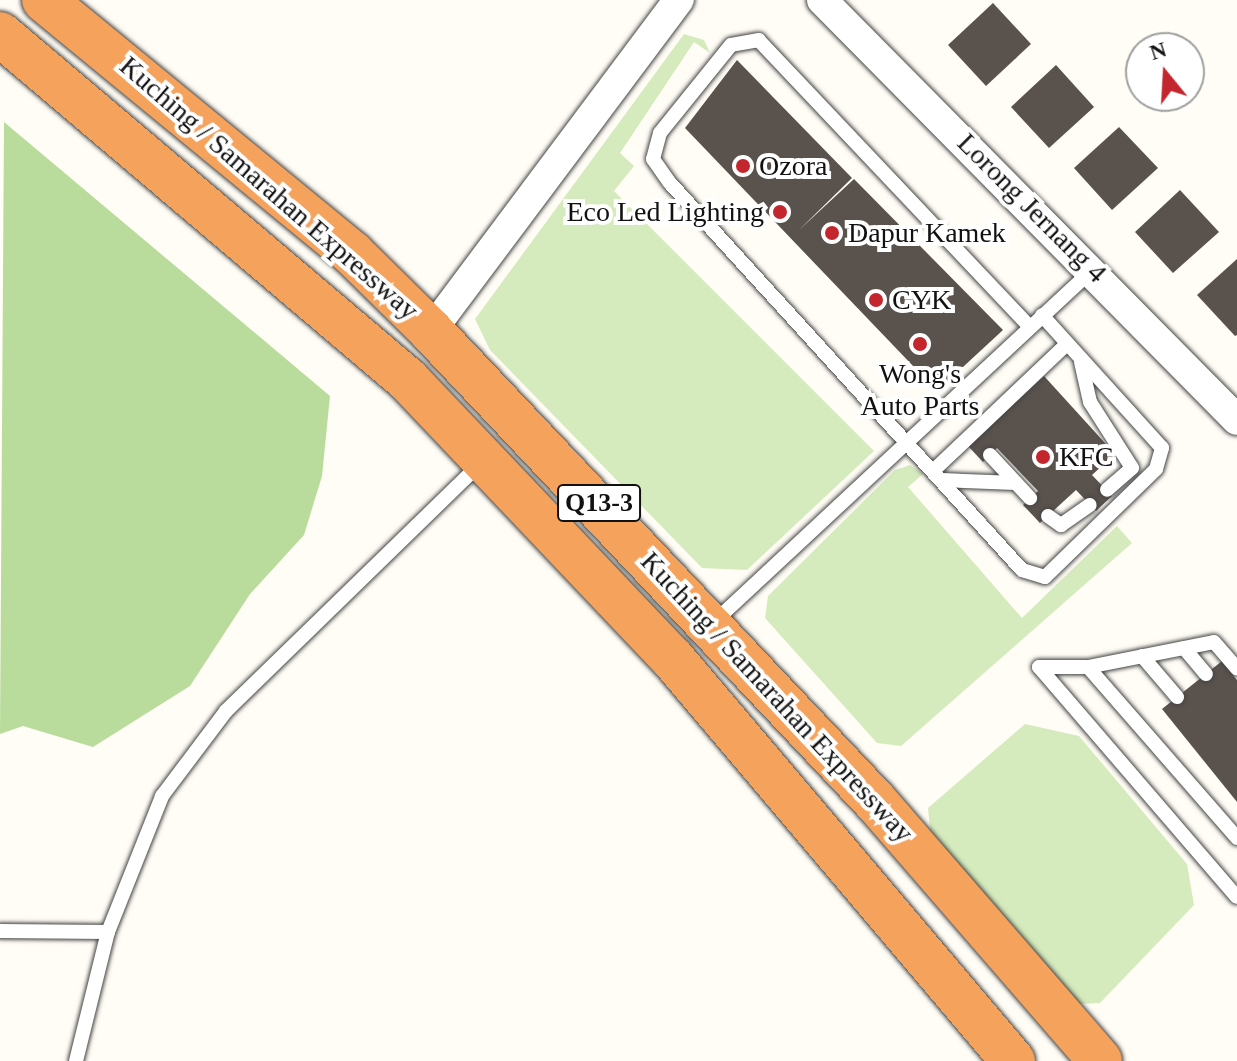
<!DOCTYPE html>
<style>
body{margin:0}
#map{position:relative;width:1237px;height:1061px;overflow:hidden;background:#fffdf5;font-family:Georgia,serif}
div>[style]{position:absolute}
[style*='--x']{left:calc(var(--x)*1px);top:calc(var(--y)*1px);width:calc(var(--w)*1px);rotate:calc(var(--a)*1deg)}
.green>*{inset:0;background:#d5ebbd}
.forest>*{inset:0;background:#b9dc9c}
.building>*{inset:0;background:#5a524d}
.roads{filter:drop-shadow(0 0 2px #444) drop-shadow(0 0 2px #444)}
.lane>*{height:14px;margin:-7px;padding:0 7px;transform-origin:7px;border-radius:7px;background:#fff}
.street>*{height:30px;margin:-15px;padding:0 15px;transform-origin:15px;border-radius:15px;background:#fff}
.highway>*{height:44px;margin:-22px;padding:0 22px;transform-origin:22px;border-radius:22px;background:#f5a25d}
.dots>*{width:22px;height:22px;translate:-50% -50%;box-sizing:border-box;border:4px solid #fff;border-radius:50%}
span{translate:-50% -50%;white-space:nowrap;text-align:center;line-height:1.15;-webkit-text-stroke:8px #fff;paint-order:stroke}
.shield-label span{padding:2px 6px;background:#fff;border:2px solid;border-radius:6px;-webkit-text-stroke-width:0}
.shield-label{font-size:26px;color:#111;font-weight:700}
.poi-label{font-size:28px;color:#111}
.left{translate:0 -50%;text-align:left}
.right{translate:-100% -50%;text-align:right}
.street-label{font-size:28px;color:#111}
.north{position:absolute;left:1125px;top:32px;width:80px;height:80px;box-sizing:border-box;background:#fff;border:2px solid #a0a0a0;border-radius:50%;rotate:342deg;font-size:22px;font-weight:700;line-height:32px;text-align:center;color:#111}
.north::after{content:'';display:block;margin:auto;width:28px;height:36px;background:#c4262e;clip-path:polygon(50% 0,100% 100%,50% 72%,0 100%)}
</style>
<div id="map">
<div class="green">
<i style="clip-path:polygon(684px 34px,704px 40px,710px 53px,694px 42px,620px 153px,634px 166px,614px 191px,874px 451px,747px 570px,702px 568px,490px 350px,475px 319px)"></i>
<i style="clip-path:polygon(910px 465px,923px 474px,908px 487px,1022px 618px,1117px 526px,1132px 543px,901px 746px,877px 743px,765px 618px,768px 596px,895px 470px)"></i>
<i style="clip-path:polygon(1025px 724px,1079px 736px,1187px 864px,1194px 905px,1100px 1003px,1078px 1004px,931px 839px,928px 808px)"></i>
</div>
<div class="forest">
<i style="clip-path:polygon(4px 122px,330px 396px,322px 476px,304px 535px,250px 594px,190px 686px,93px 747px,23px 726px,0 734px)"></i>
</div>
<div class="building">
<i style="clip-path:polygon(993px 3px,1031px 44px,986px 86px,948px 45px)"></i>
<i style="clip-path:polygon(737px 60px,852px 178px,798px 231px,854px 179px,1003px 330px,937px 391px,685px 128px)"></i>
<i style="clip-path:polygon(1056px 65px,1094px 107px,1049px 148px,1011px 107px)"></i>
<i style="clip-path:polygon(1119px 127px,1158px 168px,1112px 210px,1074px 168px)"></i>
<i style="clip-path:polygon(1180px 190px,1219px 232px,1173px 273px,1135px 232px)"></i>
<i style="clip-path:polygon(1237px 259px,1237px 335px,1235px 336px,1197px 295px)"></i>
<i style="clip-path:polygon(1044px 376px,1115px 454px,1092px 475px,1112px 496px,1096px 511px,1076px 490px,1040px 523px,1023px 505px,1038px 491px,997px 448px,983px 462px,968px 446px)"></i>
<i style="clip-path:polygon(1222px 661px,1237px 680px,1237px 802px,1162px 709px)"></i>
</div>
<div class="roads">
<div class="lane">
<i style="--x:1029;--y:326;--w:393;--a:-133.4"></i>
<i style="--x:759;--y:40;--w:28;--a:170"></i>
<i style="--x:731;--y:45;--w:113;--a:128.9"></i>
<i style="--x:660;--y:133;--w:27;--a:105"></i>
<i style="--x:653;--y:159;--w:29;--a:55"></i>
<i style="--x:670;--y:183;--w:523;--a:47.71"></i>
<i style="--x:1022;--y:570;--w:24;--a:17"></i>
<i style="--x:1045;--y:577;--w:155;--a:-44.2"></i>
<i style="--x:1156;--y:469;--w:22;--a:-74"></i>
<i style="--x:1162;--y:448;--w:179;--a:-132.1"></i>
<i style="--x:1081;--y:362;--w:41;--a:77.3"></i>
<i style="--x:1090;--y:402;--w:78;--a:57.5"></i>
<i style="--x:1132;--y:468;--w:33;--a:139"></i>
<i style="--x:990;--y:455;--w:59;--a:47.1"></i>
<i style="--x:933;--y:471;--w:183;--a:-43.5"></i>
<i style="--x:942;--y:480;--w:74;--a:2.3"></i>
<i style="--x:1048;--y:516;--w:16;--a:35"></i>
<i style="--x:1061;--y:525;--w:35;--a:-35"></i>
<i style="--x:714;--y:622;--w:515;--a:-42.95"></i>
<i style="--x:1184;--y:648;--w:34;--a:50"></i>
<i style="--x:1142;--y:656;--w:54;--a:49.5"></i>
<i style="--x:1039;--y:667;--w:303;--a:49.3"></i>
<i style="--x:1039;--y:667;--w:49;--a:0"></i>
<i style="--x:1088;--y:667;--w:128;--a:-11.2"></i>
<i style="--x:1214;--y:642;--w:35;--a:49"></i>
<i style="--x:1088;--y:667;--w:227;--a:48.9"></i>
<i style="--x:0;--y:931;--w:108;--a:0.5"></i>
<i style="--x:76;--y:1061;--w:133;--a:-76.1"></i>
<i style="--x:108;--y:932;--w:146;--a:-68.3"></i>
<i style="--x:162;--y:796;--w:106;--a:-53"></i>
<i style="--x:226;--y:711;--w:354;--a:-44.2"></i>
</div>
<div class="street">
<i style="--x:822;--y:0;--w:590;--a:45.34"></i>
<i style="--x:431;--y:331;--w:414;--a:-53.2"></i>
</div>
<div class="highway">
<i style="--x:44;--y:0;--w:399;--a:39.4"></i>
<i style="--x:352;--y:253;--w:111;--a:44.6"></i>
<i style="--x:431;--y:331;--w:648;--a:46.63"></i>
<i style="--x:876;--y:802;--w:342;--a:49.1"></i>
<i style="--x:0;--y:34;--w:535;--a:40.3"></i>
<i style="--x:408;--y:380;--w:383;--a:46.5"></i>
<i style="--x:672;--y:658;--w:528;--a:49.76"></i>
</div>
</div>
<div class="dots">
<i style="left:743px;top:166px;background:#c4262e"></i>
<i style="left:780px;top:212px;background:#c4262e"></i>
<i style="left:832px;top:233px;background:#c4262e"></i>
<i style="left:876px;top:300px;background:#c4262e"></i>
<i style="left:920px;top:344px;background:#c4262e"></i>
<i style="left:1043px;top:457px;background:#c4262e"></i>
</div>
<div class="shield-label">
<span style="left:599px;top:503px">Q13-3</span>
</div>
<div class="poi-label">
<span class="left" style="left:759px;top:166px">Ozora</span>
<span class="right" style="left:764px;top:212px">Eco Led Lighting</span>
<span class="left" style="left:848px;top:233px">Dapur Kamek</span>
<span class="left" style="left:892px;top:300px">CYK</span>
<span style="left:920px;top:390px">Wong's<br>Auto Parts</span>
<span class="left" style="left:1059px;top:457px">KFC</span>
</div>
<div class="street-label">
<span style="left:269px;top:188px;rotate:41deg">Kuching / Samarahan Expressway</span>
<span style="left:1032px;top:208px;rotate:45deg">Lorong Jernang 4</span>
<span style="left:777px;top:697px;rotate:47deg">Kuching / Samarahan Expressway</span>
</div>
<div class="north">N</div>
</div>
